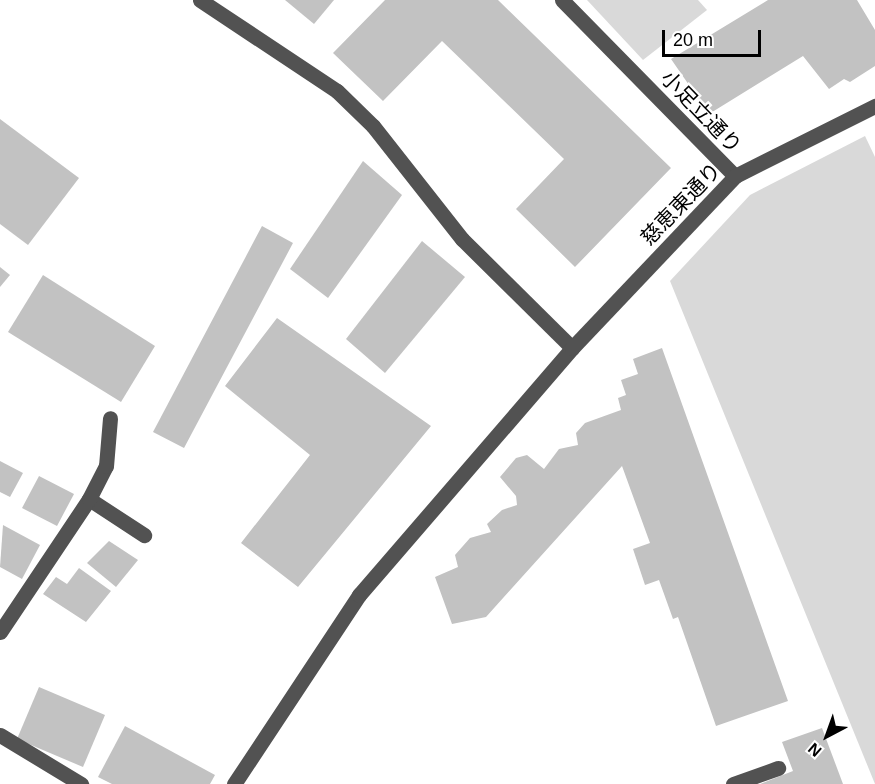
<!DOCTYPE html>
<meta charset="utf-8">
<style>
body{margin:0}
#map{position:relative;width:875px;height:784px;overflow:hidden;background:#fff;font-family:Arial,"Noto Sans JP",sans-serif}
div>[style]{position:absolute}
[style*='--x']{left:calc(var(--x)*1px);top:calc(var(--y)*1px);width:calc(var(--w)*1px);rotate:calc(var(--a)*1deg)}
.green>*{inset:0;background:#d9d9d9}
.building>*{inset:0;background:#c2c2c2}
.minor>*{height:15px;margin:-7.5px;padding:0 7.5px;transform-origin:7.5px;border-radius:7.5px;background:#525252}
span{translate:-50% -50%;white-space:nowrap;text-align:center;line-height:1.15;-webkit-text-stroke:4.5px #fff;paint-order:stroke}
.street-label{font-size:21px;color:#000}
.north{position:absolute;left:797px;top:706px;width:60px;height:60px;-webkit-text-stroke:4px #fff;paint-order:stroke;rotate:221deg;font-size:16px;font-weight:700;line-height:24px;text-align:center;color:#000}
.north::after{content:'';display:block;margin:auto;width:21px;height:27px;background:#000;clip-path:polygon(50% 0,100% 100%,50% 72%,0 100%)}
.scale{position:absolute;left:662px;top:30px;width:99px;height:27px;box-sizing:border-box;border:3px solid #000;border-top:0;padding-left:8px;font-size:18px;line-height:21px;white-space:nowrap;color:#000;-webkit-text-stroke:4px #fff;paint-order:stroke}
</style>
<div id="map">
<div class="green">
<i style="clip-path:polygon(587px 0,698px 0,707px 10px,643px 60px)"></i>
<i style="clip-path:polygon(865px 136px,875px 157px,875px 784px,670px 281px,750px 195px)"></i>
</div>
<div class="building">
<i style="clip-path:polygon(285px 0,334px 0,314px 24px)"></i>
<i style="clip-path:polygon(385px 0,498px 0,671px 168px,575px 267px,516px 209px,564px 159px,442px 41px,383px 101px,333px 53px)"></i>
<i style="clip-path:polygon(768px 0,857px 0,875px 30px,875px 66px,850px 82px,844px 79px,829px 89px,803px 56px,709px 114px,671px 59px)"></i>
<i style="clip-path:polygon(0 119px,79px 178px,28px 245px,0 224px)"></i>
<i style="clip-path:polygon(363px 161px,402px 195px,328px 298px,290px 269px)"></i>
<i style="clip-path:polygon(262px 226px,293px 243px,184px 448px,153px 432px)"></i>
<i style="clip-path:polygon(422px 241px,465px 277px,385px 373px,346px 339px)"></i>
<i style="clip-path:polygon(0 267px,10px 275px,0 287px)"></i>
<i style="clip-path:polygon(43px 275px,155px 346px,121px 402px,8px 332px)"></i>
<i style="clip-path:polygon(277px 318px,431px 426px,298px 587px,241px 543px,310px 455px,225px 386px)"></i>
<i style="clip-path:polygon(662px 348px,788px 701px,716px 726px,678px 617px,673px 619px,659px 580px,645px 585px,633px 549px,650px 543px,622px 466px,486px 617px,452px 624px,435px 577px,458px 567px,455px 555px,470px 538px,491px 532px,487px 524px,502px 510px,517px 505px,516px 496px,500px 477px,516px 458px,527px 455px,544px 469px,559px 449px,578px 445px,576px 433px,585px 423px,621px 410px,618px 398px,626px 395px,621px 380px,638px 374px,633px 359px)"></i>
<i style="clip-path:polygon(0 461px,23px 473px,10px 497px,0 492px)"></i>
<i style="clip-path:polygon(39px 476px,74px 494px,57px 526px,22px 508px)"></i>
<i style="clip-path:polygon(3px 525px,40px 545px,22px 579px,0 567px)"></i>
<i style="clip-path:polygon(109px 541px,138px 560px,116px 587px,87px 563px)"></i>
<i style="clip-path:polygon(79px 568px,111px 591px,86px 622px,43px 594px,56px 577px,67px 584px)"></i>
<i style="clip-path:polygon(39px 687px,105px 715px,83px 767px,17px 739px)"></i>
<i style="clip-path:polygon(125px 726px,215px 775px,210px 784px,112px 784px,98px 777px)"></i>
<i style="clip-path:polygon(822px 728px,843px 784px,760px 784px,793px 771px,782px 742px)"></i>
</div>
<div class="minor">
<i style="--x:200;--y:0;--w:164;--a:33.6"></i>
<i style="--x:337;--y:91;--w:50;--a:44.2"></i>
<i style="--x:373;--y:126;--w:144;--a:51.8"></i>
<i style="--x:462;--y:239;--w:155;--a:44.7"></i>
<i style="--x:562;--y:0;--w:247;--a:45.5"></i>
<i style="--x:89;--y:499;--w:66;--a:33.2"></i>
<i style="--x:0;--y:632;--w:160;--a:-56.2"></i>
<i style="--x:89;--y:499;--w:37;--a:-63"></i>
<i style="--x:106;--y:466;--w:48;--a:-85.2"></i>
<i style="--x:0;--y:735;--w:95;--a:31.2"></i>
<i style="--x:234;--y:784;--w:227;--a:-56.5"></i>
<i style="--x:359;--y:595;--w:326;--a:-49.2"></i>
<i style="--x:572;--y:348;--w:237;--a:-46.5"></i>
<i style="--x:735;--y:176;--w:157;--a:-26.6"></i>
<i style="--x:733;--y:784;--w:48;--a:-19.6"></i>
</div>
<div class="street-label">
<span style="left:701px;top:112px;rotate:46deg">小足立通り</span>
<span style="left:681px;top:204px;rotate:-46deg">慈恵東通り</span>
</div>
<div class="north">N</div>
<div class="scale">20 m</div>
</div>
